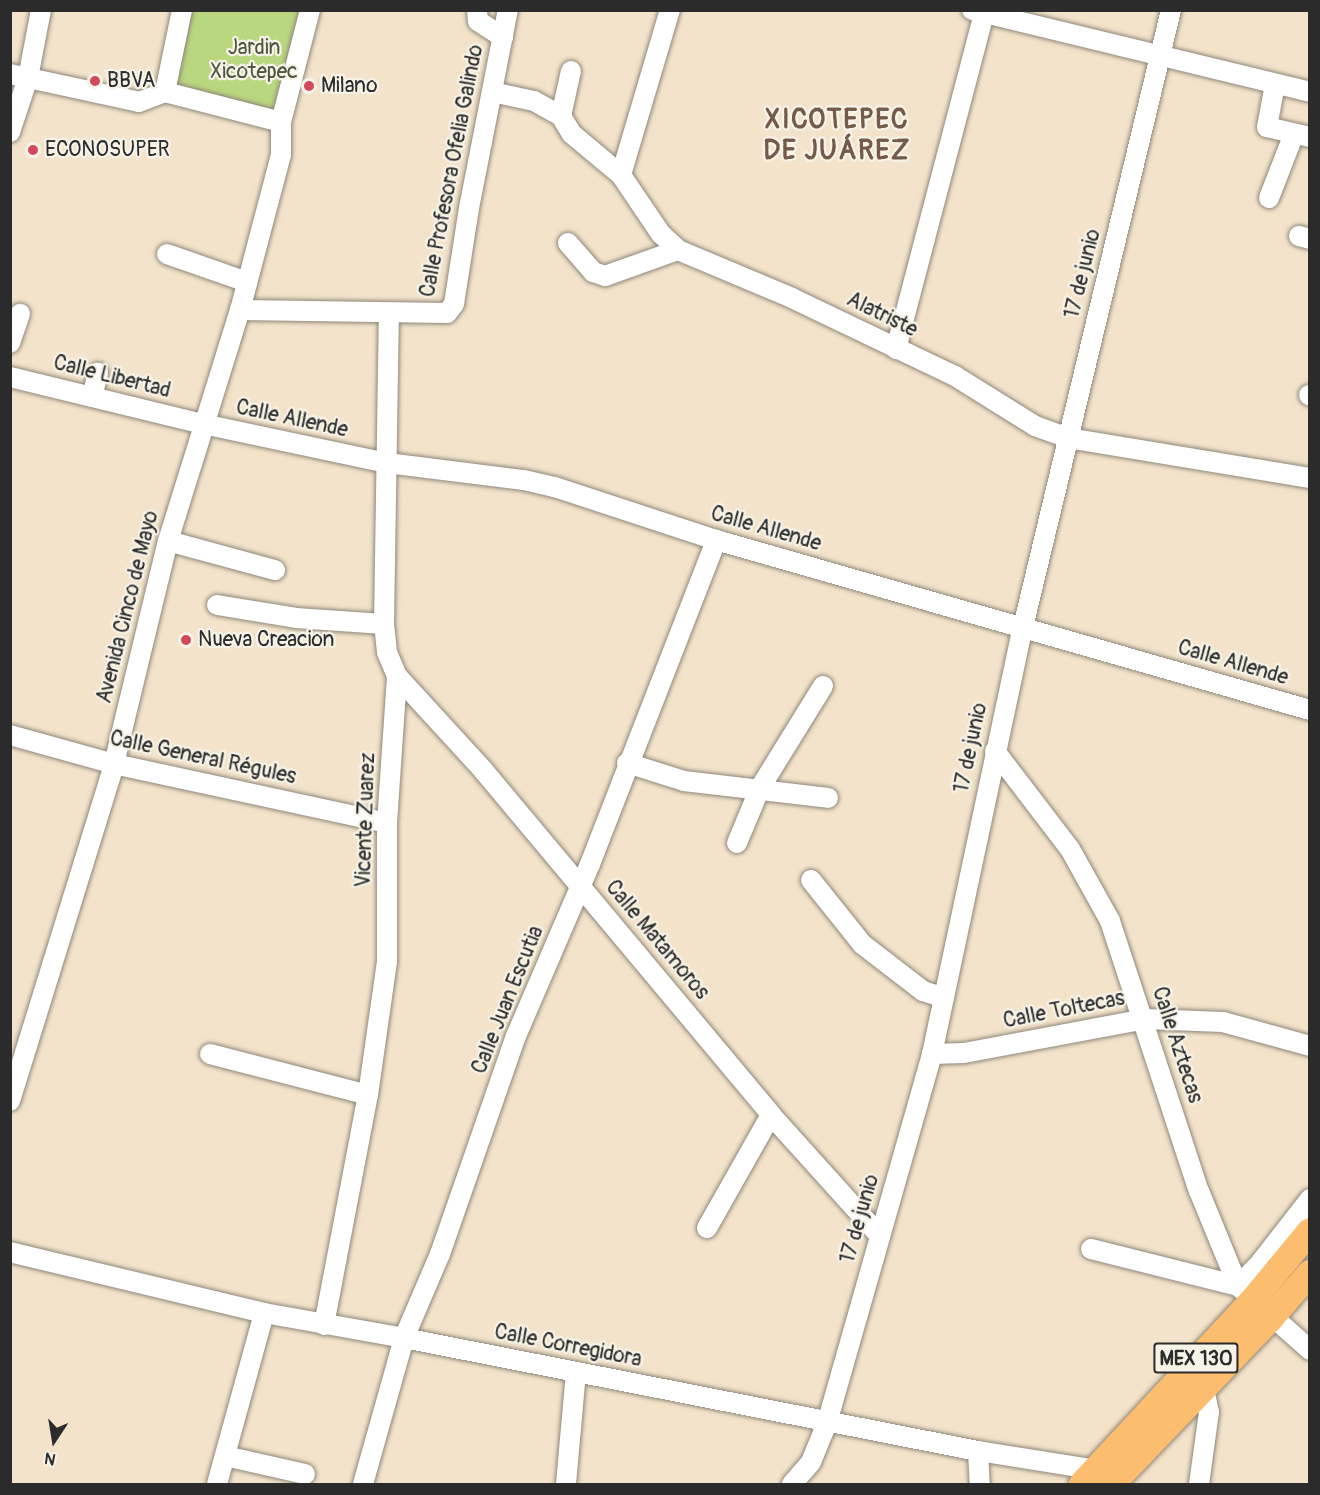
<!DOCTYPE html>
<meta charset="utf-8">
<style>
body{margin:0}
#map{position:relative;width:1320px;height:1495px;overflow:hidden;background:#f3e3ca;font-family:Pangolin,sans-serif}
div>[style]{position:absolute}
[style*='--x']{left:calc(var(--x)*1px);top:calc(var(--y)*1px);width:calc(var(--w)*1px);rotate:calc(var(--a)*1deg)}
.green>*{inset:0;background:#b9d77e}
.roads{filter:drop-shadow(0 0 2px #8f877a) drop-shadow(0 0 2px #8f877a)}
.minor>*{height:20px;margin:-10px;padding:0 10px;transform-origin:10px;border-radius:10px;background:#fff}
.major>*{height:26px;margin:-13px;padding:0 13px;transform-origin:13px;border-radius:13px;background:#fcbd6f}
.dots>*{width:16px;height:16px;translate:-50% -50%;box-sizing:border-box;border:3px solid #f7f3e8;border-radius:50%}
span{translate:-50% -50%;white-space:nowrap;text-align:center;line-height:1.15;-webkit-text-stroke:4.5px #f7f3e8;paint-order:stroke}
.shield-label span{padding:2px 4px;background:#f7f3e8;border:2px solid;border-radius:4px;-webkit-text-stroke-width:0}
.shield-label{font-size:20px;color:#2b2b2b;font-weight:700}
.park-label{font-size:21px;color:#4e5640}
.poi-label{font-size:21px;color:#2b2b2b}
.left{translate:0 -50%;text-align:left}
.street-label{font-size:21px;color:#2b2b2b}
.district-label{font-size:27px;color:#735a49;font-weight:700;letter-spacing:1.5px}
.frame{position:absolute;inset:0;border:12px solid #2b2b2b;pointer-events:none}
.north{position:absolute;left:24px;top:1411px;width:60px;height:60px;-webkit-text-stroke:4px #f7f3e8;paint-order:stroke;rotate:192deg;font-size:16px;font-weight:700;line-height:24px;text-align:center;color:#2b2b2b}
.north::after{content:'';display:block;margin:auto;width:21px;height:27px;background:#2b2b2b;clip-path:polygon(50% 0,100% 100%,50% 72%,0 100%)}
</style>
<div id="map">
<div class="green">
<i style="clip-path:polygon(190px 11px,319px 11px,291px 120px,172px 92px)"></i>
</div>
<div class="roads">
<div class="minor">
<i style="--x:477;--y:10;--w:11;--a:85"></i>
<i style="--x:478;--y:21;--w:30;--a:33"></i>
<i style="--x:972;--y:10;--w:348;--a:13.6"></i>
<i style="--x:10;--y:74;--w:132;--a:12.2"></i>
<i style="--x:139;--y:102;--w:28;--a:-21"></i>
<i style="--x:1275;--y:84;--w:44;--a:100.5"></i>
<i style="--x:1267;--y:127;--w:44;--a:13.1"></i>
<i style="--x:165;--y:92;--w:120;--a:14.5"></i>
<i style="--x:165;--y:92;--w:84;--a:-78.3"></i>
<i style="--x:492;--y:92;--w:43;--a:12.1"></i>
<i style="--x:534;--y:101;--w:31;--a:29"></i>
<i style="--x:561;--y:116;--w:21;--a:59"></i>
<i style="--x:572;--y:134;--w:64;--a:39.9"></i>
<i style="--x:621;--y:175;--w:71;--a:55.9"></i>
<i style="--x:661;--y:234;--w:23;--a:43"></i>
<i style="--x:678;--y:250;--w:124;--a:22.8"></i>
<i style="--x:792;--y:298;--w:181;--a:25.6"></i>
<i style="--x:955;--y:376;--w:94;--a:32"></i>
<i style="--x:1035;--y:426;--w:35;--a:20"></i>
<i style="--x:1068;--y:438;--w:245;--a:9.4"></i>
<i style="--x:561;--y:116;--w:46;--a:-77.5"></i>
<i style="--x:10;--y:132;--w:57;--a:-71.6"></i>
<i style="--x:28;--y:78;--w:69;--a:-79.2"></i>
<i style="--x:621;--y:175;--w:172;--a:-73.5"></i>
<i style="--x:1269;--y:198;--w:69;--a:-68.7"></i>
<i style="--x:1299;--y:236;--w:11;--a:15"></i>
<i style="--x:568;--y:243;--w:38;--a:49"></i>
<i style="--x:593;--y:272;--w:13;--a:18"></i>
<i style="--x:605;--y:276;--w:77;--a:-19.6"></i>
<i style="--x:167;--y:254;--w:85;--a:19.3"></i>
<i style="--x:240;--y:310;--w:207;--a:0.8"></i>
<i style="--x:447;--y:313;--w:11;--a:-52"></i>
<i style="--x:454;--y:304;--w:97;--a:-81.1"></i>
<i style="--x:469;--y:208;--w:202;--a:-78.9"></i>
<i style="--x:10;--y:343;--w:31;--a:-71"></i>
<i style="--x:896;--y:349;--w:346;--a:-75.3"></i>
<i style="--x:10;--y:377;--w:199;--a:13.7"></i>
<i style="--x:203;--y:424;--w:188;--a:12"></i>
<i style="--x:387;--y:463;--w:138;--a:7.1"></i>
<i style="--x:524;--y:480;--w:32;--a:13"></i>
<i style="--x:555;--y:487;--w:169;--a:18.2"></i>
<i style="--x:716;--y:540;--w:618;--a:15.97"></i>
<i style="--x:1309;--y:395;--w:1;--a:45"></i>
<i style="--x:92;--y:397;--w:25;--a:-76"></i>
<i style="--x:168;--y:541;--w:111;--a:15.2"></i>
<i style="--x:217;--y:605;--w:80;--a:9.3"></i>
<i style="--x:296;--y:618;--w:88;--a:3.9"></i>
<i style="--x:397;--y:676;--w:127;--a:47.5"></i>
<i style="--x:483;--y:770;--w:449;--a:50.1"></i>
<i style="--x:771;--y:1115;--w:163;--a:48"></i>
<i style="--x:10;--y:735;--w:108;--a:15.6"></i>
<i style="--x:114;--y:764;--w:279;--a:12.2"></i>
<i style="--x:995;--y:751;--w:123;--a:52.6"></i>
<i style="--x:1070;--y:849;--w:82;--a:60.9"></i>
<i style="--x:1110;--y:921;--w:284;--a:71.8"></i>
<i style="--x:1199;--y:1191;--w:103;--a:67.7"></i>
<i style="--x:1238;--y:1286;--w:96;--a:41.6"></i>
<i style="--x:627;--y:763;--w:60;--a:17.5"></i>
<i style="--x:684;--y:781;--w:145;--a:6.7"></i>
<i style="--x:737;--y:843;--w:60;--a:-67.3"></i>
<i style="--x:760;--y:788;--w:120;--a:-58.3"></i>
<i style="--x:811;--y:880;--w:82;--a:51.4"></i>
<i style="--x:862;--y:944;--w:77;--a:37.6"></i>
<i style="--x:923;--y:991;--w:22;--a:18"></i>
<i style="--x:210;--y:1054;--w:163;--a:14.5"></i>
<i style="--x:932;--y:1054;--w:32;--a:-2"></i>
<i style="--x:964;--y:1053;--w:184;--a:-10.6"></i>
<i style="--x:1145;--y:1019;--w:78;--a:2.2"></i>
<i style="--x:1223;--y:1022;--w:90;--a:15.4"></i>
<i style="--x:10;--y:1101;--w:353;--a:-72.8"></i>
<i style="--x:114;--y:764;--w:229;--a:-76.4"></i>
<i style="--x:168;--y:541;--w:242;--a:-72.7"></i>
<i style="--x:240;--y:310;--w:160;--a:-75.2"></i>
<i style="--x:281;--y:155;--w:33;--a:-90"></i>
<i style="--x:281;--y:122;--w:116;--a:-75.5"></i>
<i style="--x:707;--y:1228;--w:130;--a:-60.5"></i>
<i style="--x:1091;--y:1249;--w:152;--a:14.1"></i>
<i style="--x:1238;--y:1286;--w:33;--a:-46"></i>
<i style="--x:1261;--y:1262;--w:80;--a:-52.1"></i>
<i style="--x:10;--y:1252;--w:261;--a:13.5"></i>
<i style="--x:264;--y:1313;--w:142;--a:10.1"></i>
<i style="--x:404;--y:1338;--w:585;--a:11.14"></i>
<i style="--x:978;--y:1451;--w:120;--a:9.1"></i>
<i style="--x:1096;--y:1470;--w:9;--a:27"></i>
<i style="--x:324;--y:1325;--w:234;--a:-79.2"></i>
<i style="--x:368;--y:1095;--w:135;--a:-81.9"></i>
<i style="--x:387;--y:961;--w:138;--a:-90"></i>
<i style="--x:387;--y:823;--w:147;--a:-86.1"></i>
<i style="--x:397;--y:676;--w:26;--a:-113"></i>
<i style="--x:387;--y:652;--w:28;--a:-96"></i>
<i style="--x:384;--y:624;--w:310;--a:-89.1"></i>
<i style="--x:1196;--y:1381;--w:11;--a:45"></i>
<i style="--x:1204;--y:1389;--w:24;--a:78"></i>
<i style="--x:1209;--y:1412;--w:73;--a:97.9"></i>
<i style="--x:978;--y:1451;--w:33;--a:87"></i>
<i style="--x:225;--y:1456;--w:82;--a:12.7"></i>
<i style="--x:217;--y:1484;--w:177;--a:-74.6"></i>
<i style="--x:363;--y:1484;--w:152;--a:-74.3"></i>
<i style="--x:404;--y:1338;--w:91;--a:-66.8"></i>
<i style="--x:440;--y:1254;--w:231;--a:-70.8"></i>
<i style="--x:516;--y:1036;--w:187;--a:-66.7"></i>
<i style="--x:590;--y:864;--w:348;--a:-68.7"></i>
<i style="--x:566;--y:1484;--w:112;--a:-84.9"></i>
<i style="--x:792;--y:1484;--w:29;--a:-49"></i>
<i style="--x:811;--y:1462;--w:42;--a:-67.7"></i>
<i style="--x:827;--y:1423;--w:384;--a:-74.1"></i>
<i style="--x:932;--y:1054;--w:437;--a:-78"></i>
<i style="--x:1023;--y:627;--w:635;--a:-76.51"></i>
</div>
<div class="major">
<i style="--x:1082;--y:1484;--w:251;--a:-47.1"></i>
<i style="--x:1253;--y:1300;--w:89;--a:-50.4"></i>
<i style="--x:1112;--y:1484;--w:230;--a:-46.2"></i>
<i style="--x:1271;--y:1318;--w:60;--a:-49.1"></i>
</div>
</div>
<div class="dots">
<i style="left:95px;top:81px;background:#d1495b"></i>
<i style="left:309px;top:86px;background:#d1495b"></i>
<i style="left:33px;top:150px;background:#d1495b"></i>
<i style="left:186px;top:640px;background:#d1495b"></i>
</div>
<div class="shield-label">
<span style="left:1196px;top:1358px">MEX 130</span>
</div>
<div class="park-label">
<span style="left:254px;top:60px">Jardin<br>Xicotepec</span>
</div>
<div class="poi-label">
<span class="left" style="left:107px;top:81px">BBVA</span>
<span class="left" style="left:321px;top:86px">Milano</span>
<span class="left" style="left:45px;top:150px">ECONOSUPER</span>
<span class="left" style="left:198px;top:640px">Nueva Creacion</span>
</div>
<div class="street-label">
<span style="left:452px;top:171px;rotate:-79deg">Calle Profesora Ofelia Galindo</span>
<span style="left:1083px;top:274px;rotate:-76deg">17 de junio</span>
<span style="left:882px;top:315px;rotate:26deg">Alatriste</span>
<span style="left:112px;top:377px;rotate:14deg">Calle Libertad</span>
<span style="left:292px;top:419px;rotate:12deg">Calle Allende</span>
<span style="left:766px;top:529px;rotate:16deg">Calle Allende</span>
<span style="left:128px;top:607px;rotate:-76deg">Avenida Cinco de Mayo</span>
<span style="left:1233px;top:663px;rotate:16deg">Calle Allende</span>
<span style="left:971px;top:748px;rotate:-78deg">17 de junio</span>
<span style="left:203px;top:758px;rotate:12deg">Calle General Régules</span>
<span style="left:366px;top:820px;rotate:-88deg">Vicente Zuarez</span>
<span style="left:657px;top:940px;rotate:50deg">Calle Matamoros</span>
<span style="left:508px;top:1000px;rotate:-68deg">Calle Juan Escutia</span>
<span style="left:1064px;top:1010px;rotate:-11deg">Calle Toltecas</span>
<span style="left:1177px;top:1045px;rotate:72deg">Calle Aztecas</span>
<span style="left:860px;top:1219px;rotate:-74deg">17 de junio</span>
<span style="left:568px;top:1346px;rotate:11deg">Calle Corregidora</span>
</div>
<div class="district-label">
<span style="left:837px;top:135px">XICOTEPEC<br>DE JUÁREZ</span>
</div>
<div class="frame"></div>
<div class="north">N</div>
</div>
